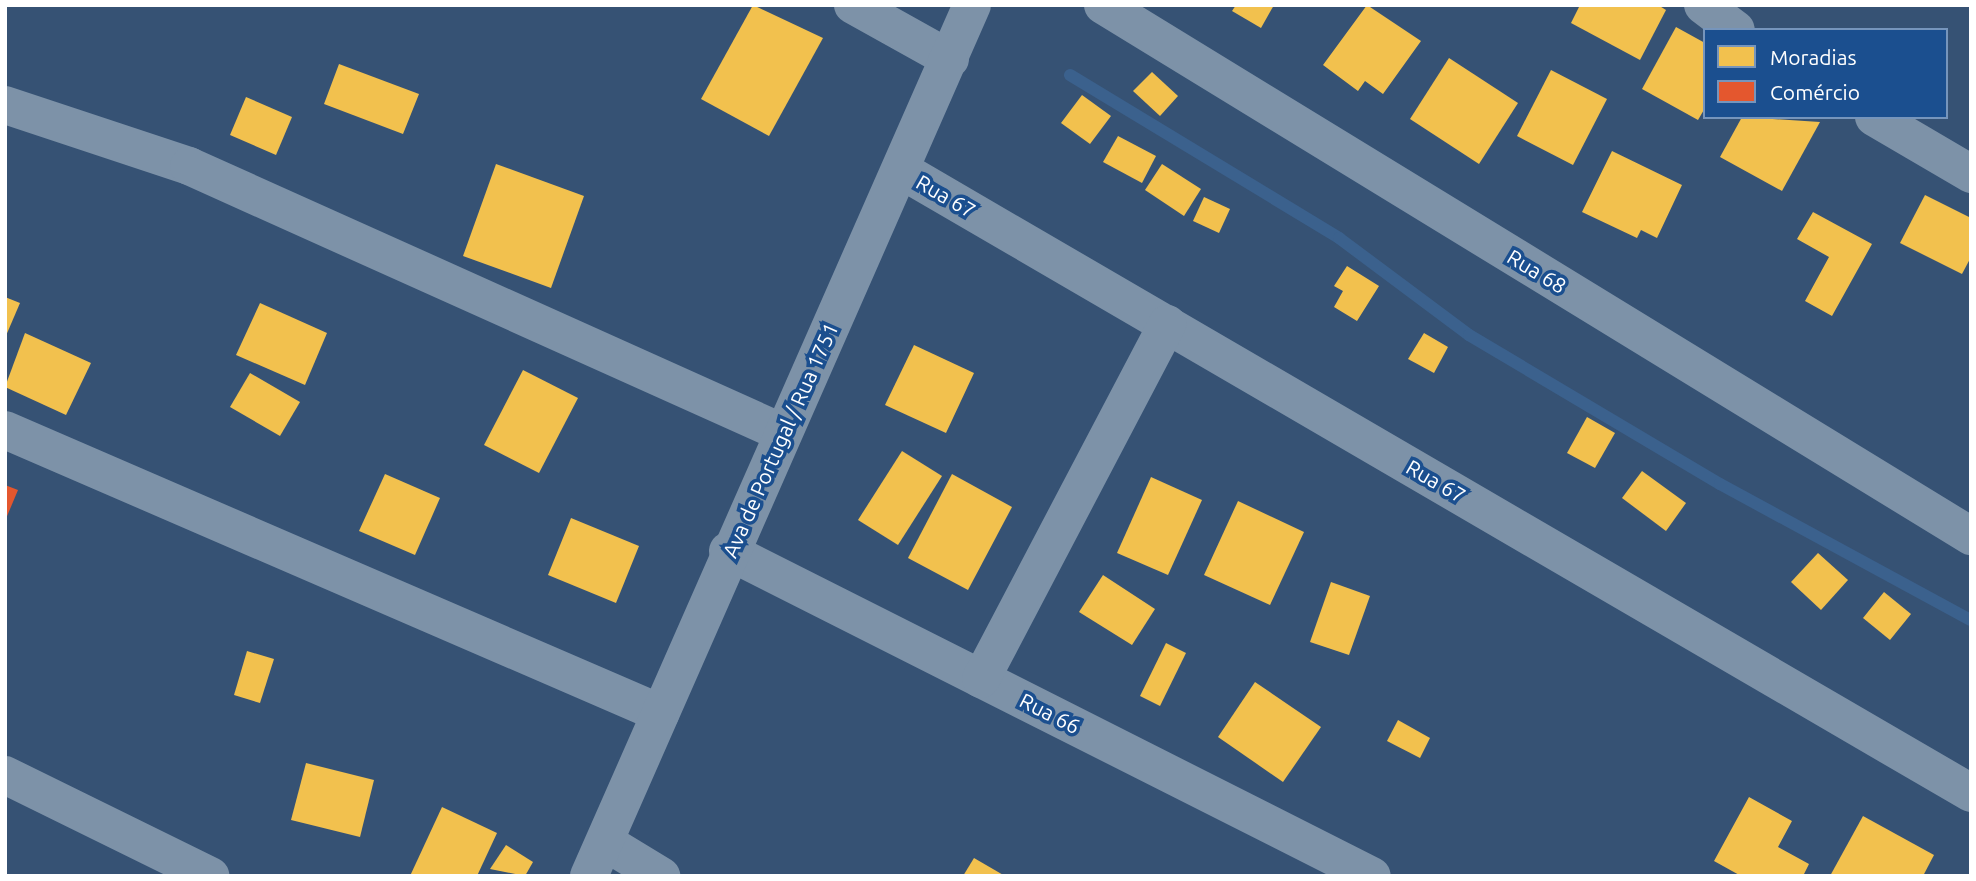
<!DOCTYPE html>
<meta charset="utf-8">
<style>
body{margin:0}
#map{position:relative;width:1976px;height:881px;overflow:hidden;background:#365274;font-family:Ubuntu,sans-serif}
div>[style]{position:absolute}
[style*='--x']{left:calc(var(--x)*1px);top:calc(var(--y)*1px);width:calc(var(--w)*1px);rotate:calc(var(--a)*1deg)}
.homes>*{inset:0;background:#f2c14e}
.shops>*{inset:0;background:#e4572e}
.stream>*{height:12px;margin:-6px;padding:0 6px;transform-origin:6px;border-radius:6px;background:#3b618d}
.minor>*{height:38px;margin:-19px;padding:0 19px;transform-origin:19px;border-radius:19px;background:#7d92a8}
span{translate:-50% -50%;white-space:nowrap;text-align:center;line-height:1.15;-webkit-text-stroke:7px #1b4f8f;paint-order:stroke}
.street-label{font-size:21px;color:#fff}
.frame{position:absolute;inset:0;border:7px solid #fff;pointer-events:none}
.legend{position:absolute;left:1703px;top:28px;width:245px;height:91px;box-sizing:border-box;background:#1b4f8f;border:2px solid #7695bc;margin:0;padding:9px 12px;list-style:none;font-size:21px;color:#fff}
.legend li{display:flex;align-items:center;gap:14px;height:35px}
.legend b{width:35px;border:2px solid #7695bc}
</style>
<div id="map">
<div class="homes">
<i style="clip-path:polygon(753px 5px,823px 38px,769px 136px,701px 99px)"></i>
<i style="clip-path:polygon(1236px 5px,1274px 5px,1261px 28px,1232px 11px)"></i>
<i style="clip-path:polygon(1367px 5px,1421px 41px,1383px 94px,1365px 81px,1358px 91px,1323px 65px)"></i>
<i style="clip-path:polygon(1580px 5px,1658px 5px,1666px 10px,1640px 60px,1571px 23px)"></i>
<i style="clip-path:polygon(1676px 27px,1705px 43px,1705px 108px,1698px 120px,1642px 89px)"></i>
<i style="clip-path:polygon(1449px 58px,1518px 103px,1479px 164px,1410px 119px)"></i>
<i style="clip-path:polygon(339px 64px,419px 94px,403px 134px,324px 104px)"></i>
<i style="clip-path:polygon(1551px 70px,1607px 99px,1573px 165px,1517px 136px)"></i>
<i style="clip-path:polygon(1152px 72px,1178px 96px,1160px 116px,1133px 91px)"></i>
<i style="clip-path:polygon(1082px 95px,1111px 116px,1090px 144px,1061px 123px)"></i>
<i style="clip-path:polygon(246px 97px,292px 117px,276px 155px,230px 135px)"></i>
<i style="clip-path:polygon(1742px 117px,1820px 122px,1782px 191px,1720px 157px)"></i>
<i style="clip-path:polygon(1118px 136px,1156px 156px,1142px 183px,1103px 162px)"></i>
<i style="clip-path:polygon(1612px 151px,1682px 185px,1657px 238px,1641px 230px,1637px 238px,1582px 212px)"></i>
<i style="clip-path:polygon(496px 164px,584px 196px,551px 288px,463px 256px)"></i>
<i style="clip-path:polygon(1162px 164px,1201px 189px,1184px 216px,1145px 190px)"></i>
<i style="clip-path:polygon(1925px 195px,1971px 218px,1971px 257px,1962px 274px,1900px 243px)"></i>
<i style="clip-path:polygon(1204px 197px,1230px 209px,1219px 233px,1193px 221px)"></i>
<i style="clip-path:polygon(1813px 212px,1872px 244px,1832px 316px,1805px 301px,1829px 257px,1797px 239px)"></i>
<i style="clip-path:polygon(1347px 266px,1379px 286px,1357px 321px,1334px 307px,1343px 291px,1334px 286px)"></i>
<i style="clip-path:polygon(5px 297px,20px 303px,5px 338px)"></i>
<i style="clip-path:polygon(260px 303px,327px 333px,305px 385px,236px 355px)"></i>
<i style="clip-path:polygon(25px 333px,91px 363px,66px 415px,5px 387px)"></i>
<i style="clip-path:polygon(1424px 333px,1448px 347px,1434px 373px,1408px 359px)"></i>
<i style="clip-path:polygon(914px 345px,974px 373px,946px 433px,885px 405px)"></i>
<i style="clip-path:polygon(523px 370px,578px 398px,539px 473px,484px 445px)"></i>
<i style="clip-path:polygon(250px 373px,300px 402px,280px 436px,230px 407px)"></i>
<i style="clip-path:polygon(1587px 417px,1615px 433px,1595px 468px,1567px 453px)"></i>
<i style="clip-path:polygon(902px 451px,942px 476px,898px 545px,858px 520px)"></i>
<i style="clip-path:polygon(1642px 471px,1686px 503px,1666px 531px,1622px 498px)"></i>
<i style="clip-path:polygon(385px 474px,440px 498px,415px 555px,359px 531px)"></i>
<i style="clip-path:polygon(952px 474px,1012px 507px,968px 590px,908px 558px)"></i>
<i style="clip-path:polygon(1151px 477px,1202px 500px,1168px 575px,1117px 553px)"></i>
<i style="clip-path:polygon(1238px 501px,1304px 532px,1270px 605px,1204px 575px)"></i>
<i style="clip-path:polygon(571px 518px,639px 546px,616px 603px,548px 575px)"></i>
<i style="clip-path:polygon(1818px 553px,1848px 580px,1821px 610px,1791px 582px)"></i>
<i style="clip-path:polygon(1103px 575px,1155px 609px,1132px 645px,1079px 612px)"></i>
<i style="clip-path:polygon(1331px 582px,1370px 596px,1349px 655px,1310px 642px)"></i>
<i style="clip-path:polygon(1884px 592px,1911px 614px,1890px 640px,1863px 618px)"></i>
<i style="clip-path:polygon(1166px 643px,1186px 653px,1160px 706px,1140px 696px)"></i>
<i style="clip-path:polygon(247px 651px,274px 659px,260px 703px,234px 695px)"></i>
<i style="clip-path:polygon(1255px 682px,1321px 727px,1283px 782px,1218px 737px)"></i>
<i style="clip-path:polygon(1398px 720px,1430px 738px,1420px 758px,1387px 741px)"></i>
<i style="clip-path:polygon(306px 763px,374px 780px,360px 837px,291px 820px)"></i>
<i style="clip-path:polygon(1749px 797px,1792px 821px,1778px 847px,1809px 864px,1803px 876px,1741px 876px,1714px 861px)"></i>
<i style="clip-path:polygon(442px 807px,497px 833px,477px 876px,410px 876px)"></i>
<i style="clip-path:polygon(1863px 816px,1934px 855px,1923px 876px,1830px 876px)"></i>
<i style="clip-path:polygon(506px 845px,533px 862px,525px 876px,490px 869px)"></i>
<i style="clip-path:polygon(974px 858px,1005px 876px,963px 876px)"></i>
</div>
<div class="shops">
<i style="clip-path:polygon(5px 485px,18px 490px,5px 521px)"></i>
</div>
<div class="stream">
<i style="--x:1070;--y:75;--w:315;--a:31.2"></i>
<i style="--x:1339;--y:238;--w:162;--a:36.7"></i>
<i style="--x:1469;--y:335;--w:292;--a:30.7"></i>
<i style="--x:1720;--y:484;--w:285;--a:28.5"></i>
</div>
<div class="minor">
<i style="--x:853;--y:5;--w:111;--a:29.1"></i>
<i style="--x:1103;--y:5;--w:1018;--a:31.46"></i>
<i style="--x:1703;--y:5;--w:41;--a:37.1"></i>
<i style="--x:5;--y:105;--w:194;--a:18.3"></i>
<i style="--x:189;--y:166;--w:649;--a:24.2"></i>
<i style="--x:1874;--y:117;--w:113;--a:30.4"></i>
<i style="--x:901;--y:170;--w:1238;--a:30.21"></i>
<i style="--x:5;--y:430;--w:714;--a:23.37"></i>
<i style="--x:728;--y:551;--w:721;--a:26.78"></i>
<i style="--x:981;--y:679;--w:401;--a:-62.3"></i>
<i style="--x:5;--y:775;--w:229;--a:26.2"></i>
<i style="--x:605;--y:842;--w:66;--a:31.3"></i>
<i style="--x:589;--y:876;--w:951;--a:-66.26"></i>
</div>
<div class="street-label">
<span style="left:946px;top:196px;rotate:30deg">Rua 67</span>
<span style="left:1537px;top:271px;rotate:31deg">Rua 68</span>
<span style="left:780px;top:440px;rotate:-66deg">Ava de Portugal / Rua 1751</span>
<span style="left:1436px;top:481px;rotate:30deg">Rua 67</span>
<span style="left:1050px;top:713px;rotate:27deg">Rua 66</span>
</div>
<div class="frame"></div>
<ul class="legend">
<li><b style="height:19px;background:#f2c14e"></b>Moradias</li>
<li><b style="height:19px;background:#e4572e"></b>Comércio</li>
</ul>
</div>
